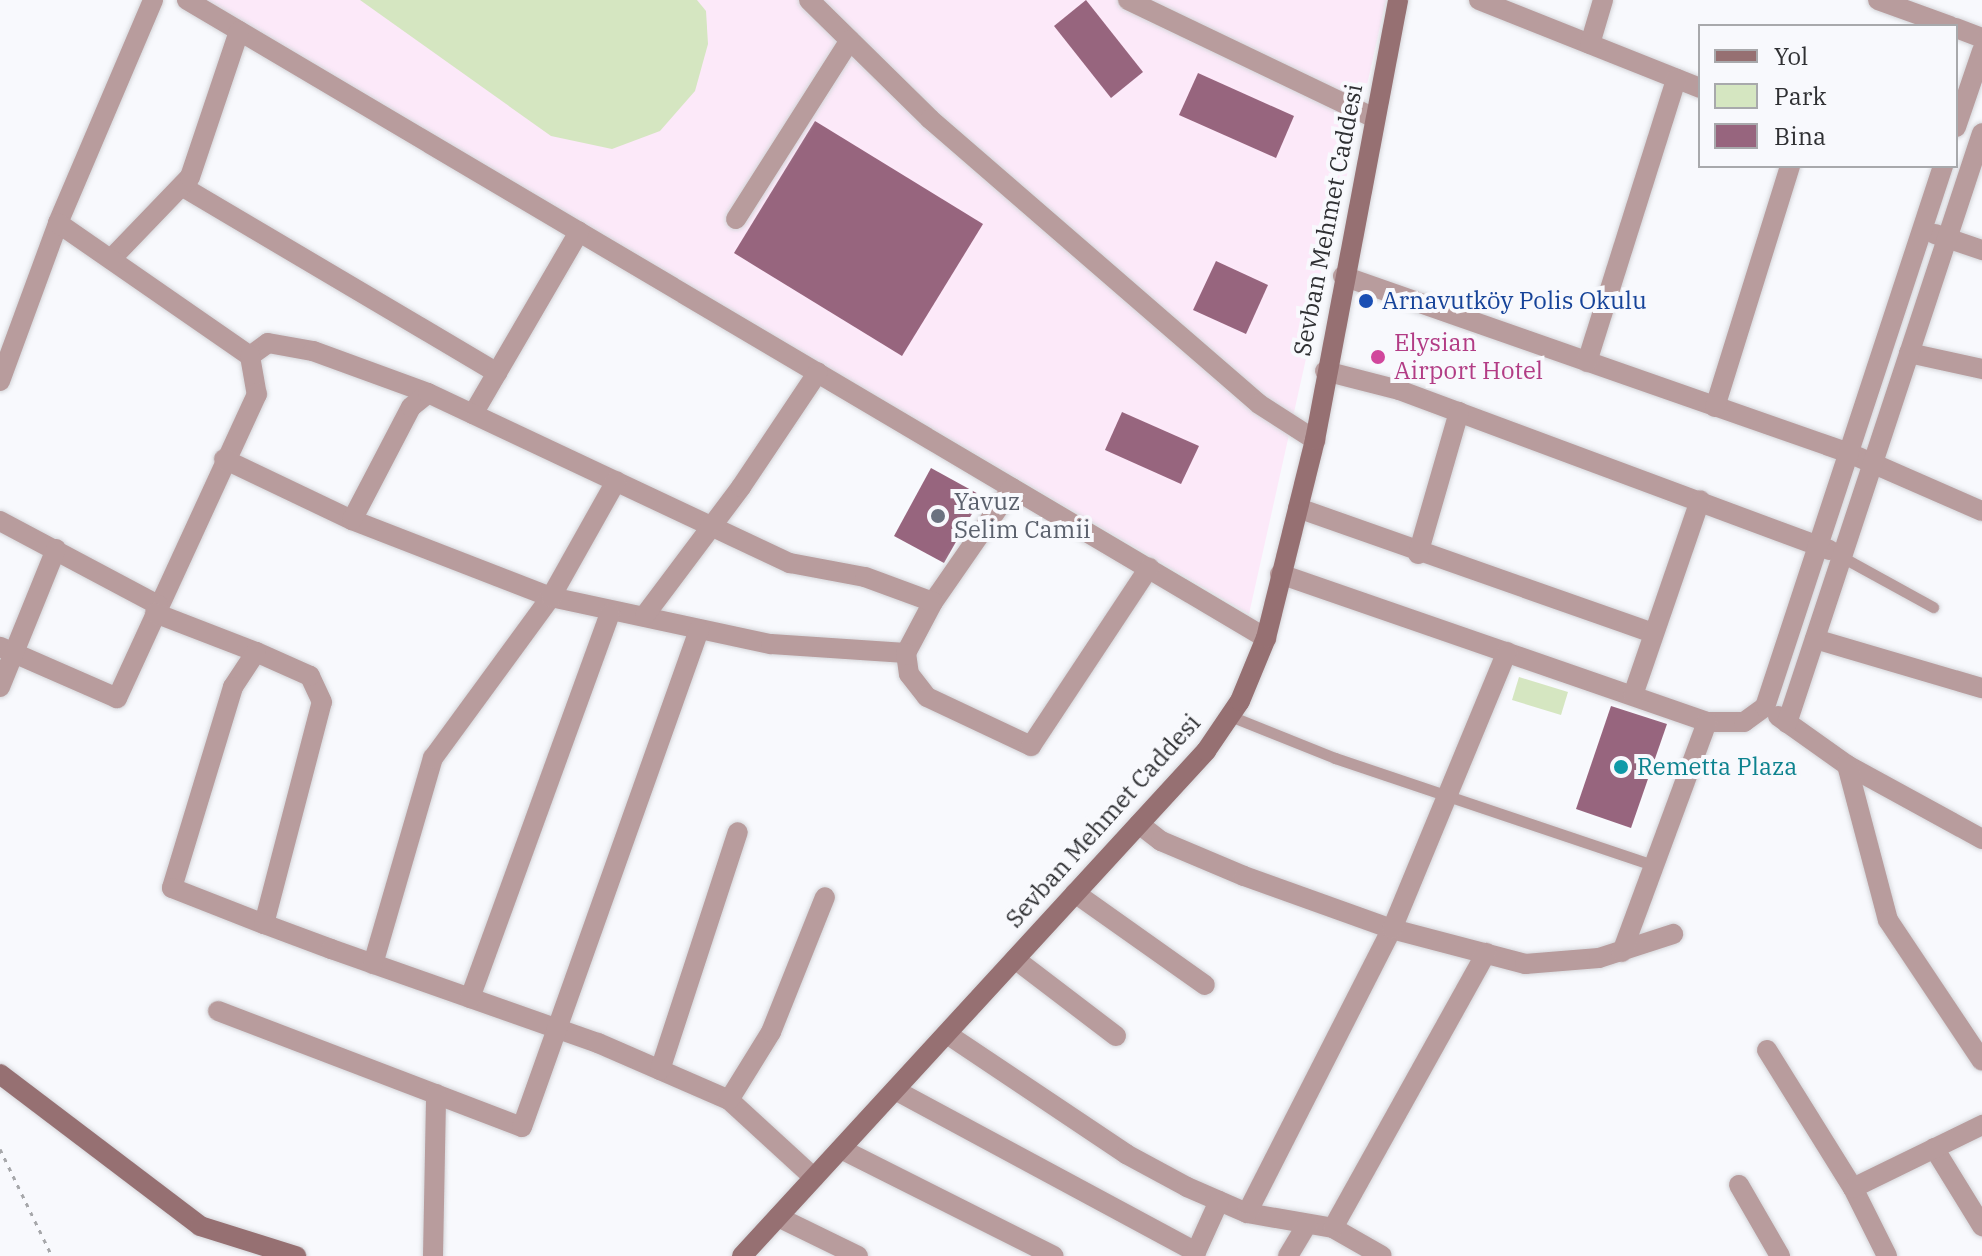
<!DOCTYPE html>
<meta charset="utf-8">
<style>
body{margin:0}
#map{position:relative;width:1982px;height:1256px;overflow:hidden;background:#f8f9fd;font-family:"IBM Plex Serif",serif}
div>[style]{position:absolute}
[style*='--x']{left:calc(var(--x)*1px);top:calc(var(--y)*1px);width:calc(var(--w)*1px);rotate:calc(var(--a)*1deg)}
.education>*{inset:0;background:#fce9f9}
.green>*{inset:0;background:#d5e6c1}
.building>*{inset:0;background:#97657e}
.path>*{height:3px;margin-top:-1.5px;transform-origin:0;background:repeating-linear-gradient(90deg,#a6a7aa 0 4px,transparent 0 10px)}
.roads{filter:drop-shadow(0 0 2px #d4d5d9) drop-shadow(0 0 2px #d4d5d9)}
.lane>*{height:11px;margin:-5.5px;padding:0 5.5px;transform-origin:5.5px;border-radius:5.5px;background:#b89c9d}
.street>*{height:20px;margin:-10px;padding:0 10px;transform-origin:10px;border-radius:10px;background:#b89c9d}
.secondary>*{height:20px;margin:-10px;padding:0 10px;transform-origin:10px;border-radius:10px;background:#967072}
.dots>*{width:22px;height:22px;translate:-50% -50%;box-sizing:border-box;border:4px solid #f8f9fd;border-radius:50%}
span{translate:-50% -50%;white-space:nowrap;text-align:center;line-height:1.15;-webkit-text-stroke:8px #f8f9fd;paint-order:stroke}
.street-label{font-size:24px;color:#2f3033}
.transit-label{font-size:24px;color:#164399}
.left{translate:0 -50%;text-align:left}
.hotel-label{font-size:24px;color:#b23c85}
.worship-label{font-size:24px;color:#5b616d}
.culture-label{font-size:24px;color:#0d838f}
.legend{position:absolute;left:1698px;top:24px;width:260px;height:144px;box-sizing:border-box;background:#f8f9fd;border:2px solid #a8a9ac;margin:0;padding:10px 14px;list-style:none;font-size:24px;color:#2f3033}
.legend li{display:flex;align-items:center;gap:16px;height:40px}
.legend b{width:40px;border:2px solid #a8a9ac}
</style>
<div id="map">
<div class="education">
<i style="clip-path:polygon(199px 0,1386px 0,1249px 614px)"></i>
</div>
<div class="green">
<i style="clip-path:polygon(360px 0,697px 0,706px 11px,708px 44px,695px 91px,660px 131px,612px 149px,551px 136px)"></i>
<i style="clip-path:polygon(1519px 677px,1568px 692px,1561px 715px,1512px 700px)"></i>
</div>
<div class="building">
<i style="clip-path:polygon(1086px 0,1143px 72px,1111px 98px,1054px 26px)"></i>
<i style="clip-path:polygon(1198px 73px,1294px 116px,1276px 158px,1179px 115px)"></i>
<i style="clip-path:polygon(815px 121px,983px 224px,902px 356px,734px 253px)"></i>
<i style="clip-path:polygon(1216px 261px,1268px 285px,1246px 334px,1193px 310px)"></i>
<i style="clip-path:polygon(1122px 412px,1199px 446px,1181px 484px,1105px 450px)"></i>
<i style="clip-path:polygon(931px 468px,982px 496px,944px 563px,894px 536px)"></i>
<i style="clip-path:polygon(1611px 706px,1667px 724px,1631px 828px,1576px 809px)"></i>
</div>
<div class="path">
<i style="--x:0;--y:1149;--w:119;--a:64.1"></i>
</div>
<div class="roads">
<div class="lane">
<i style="--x:1842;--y:557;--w:104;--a:28.8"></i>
<i style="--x:1230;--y:716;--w:113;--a:21.8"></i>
<i style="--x:1335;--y:758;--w:336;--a:18.6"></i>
</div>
<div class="street">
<i style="--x:187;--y:0;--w:1254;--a:30.6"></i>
<i style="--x:809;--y:0;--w:170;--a:44.5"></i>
<i style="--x:930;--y:119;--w:435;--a:40.9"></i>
<i style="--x:1259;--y:404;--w:67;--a:32.7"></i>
<i style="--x:1128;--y:0;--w:273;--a:25.6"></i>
<i style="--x:1479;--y:0;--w:238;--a:21.7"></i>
<i style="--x:1878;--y:0;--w:77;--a:19.9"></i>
<i style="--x:1956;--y:28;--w:28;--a:21"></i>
<i style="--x:1590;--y:44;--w:46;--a:-73.5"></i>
<i style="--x:1956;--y:127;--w:80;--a:-71.1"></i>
<i style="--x:183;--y:187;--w:365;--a:30.6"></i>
<i style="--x:736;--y:219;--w:212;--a:-57.5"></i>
<i style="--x:58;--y:223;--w:242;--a:-66.9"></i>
<i style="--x:1935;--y:234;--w:50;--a:18.8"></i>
<i style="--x:112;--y:258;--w:112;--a:-46.1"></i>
<i style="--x:190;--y:177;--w:154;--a:-71.4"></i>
<i style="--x:1343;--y:276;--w:536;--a:19.28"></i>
<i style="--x:1849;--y:453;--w:145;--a:23.6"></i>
<i style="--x:1909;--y:353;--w:75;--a:12.4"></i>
<i style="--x:250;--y:356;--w:22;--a:-36"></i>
<i style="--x:268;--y:343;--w:46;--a:10.1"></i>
<i style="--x:313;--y:351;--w:122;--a:20.1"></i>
<i style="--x:1587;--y:362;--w:297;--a:-72.5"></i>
<i style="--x:1325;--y:371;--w:76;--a:14.4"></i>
<i style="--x:1399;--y:390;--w:459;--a:20.4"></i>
<i style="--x:0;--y:381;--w:168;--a:-69.8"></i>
<i style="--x:58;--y:223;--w:234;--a:34.7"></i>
<i style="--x:250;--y:356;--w:39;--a:80"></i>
<i style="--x:257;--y:394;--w:335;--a:114.7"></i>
<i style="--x:117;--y:698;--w:128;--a:-156.4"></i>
<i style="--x:1715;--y:407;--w:252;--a:-72.7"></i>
<i style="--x:473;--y:414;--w:211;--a:-59.8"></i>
<i style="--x:224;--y:459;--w:142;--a:25.5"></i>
<i style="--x:352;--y:520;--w:213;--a:21.2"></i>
<i style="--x:551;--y:597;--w:225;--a:12.1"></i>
<i style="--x:771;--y:644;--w:135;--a:3.8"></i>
<i style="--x:1012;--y:488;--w:139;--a:124.7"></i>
<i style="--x:933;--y:602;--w:58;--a:117.9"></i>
<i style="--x:906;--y:653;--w:21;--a:82"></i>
<i style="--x:909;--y:674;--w:29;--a:52"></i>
<i style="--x:927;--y:697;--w:115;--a:25.2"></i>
<i style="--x:1031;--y:746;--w:214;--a:-56.5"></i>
<i style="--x:1298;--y:508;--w:374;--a:19.4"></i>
<i style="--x:352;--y:520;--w:127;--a:-62.4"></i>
<i style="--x:411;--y:407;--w:22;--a:-39"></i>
<i style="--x:428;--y:393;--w:400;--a:25.2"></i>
<i style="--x:790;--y:563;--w:76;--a:10.6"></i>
<i style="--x:865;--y:577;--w:72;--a:20.2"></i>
<i style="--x:0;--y:521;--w:179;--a:28"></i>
<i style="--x:1418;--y:554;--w:148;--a:-73.9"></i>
<i style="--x:1280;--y:574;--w:452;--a:19.1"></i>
<i style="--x:1707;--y:722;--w:37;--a:0"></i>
<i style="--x:1744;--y:722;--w:26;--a:-36"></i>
<i style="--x:1765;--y:707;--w:570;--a:-71.79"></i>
<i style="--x:155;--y:613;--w:108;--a:21.1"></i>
<i style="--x:645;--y:615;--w:160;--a:-53.1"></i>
<i style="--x:741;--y:487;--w:138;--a:-56.2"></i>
<i style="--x:1815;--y:639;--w:174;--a:16.4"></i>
<i style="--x:0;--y:687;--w:149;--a:-67.9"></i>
<i style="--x:1633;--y:695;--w:206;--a:-71"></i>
<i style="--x:1778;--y:716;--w:85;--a:35.4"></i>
<i style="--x:1847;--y:765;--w:154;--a:28.7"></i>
<i style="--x:1787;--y:723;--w:621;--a:-71.71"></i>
<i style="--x:1847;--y:765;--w:160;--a:75.2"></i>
<i style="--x:1888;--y:920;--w:169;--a:56.3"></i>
<i style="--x:1139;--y:824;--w:28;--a:38"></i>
<i style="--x:1161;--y:841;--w:90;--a:22.9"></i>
<i style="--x:1244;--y:876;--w:157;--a:19.7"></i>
<i style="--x:1392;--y:929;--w:138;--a:14.7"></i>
<i style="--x:1525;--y:964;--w:74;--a:-4.6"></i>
<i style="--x:1599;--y:958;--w:78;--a:-18"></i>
<i style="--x:1075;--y:893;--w:159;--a:35.3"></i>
<i style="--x:264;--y:924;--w:229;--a:-75.4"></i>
<i style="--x:322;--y:702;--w:29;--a:-115"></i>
<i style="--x:310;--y:676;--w:59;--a:-156"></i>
<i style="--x:256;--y:652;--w:42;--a:123.3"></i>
<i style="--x:233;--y:687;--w:210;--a:106.9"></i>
<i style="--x:172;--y:888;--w:99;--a:21.4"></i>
<i style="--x:264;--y:924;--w:72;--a:20.5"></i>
<i style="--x:331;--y:949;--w:283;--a:19.4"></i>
<i style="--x:598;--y:1043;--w:143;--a:23.5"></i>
<i style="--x:729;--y:1100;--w:115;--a:42.5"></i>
<i style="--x:1622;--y:952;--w:245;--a:-69.7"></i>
<i style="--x:1015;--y:959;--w:127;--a:37.3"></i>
<i style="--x:373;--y:964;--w:215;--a:-73.8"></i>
<i style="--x:433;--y:758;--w:200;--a:-53.8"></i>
<i style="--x:551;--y:597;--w:133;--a:-60.7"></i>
<i style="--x:470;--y:998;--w:409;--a:-70"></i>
<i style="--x:218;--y:1011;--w:325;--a:20.9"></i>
<i style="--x:522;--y:1127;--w:528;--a:-70.4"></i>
<i style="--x:947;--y:1034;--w:216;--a:33.8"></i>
<i style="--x:1126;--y:1154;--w:69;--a:28.4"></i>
<i style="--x:1187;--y:1187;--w:65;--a:23.4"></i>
<i style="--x:1247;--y:1213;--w:87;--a:9.9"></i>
<i style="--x:1333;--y:1228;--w:56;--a:29.7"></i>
<i style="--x:1767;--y:1050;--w:163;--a:58.1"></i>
<i style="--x:1853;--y:1188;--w:76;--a:63.4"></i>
<i style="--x:660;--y:1070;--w:250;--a:-71.9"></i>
<i style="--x:895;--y:1090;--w:342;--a:28.3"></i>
<i style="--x:1196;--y:1252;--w:56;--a:-65.7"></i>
<i style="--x:729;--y:1100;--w:80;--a:-58.3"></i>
<i style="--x:771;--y:1032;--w:145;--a:-68.2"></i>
<i style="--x:1934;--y:1148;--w:92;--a:58.4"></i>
<i style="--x:841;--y:1149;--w:238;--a:26.7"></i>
<i style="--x:1739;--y:1185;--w:82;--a:60"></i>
<i style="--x:1853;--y:1188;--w:144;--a:-26"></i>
<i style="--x:1247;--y:1213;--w:319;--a:-63"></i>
<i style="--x:1392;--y:929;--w:300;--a:-67.5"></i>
<i style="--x:778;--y:1217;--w:89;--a:26"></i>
<i style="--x:1333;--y:1228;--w:315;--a:-60.9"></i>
<i style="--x:433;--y:1256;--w:162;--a:-88.9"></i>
<i style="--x:1288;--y:1256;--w:37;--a:-59"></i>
</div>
<div class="secondary">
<i style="--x:0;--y:1074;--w:251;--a:37.2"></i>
<i style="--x:200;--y:1226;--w:101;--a:17.4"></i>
<i style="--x:742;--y:1256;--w:686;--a:-47.42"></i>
<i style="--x:1206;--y:751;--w:60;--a:-55.8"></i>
<i style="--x:1240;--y:701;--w:68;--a:-67.6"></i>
<i style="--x:1266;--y:638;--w:204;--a:-76.1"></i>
<i style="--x:1315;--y:440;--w:448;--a:-79.3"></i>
</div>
</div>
<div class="dots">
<i style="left:1366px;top:301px;background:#1a4fb4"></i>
<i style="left:1378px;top:357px;background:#d1479c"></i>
<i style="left:938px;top:516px;background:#6b7280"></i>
<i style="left:1621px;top:767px;background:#0f9aa8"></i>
</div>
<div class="street-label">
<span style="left:1328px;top:220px;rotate:-79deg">Sevban Mehmet Caddesi</span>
<span style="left:1103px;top:821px;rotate:-48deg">Sevban Mehmet Caddesi</span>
</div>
<div class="transit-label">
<span class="left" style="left:1382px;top:301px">Arnavutköy Polis Okulu</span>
</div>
<div class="hotel-label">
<span class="left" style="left:1394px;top:357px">Elysian<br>Airport Hotel</span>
</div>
<div class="worship-label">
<span class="left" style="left:954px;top:516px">Yavuz<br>Selim Camii</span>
</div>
<div class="culture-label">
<span class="left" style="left:1637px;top:767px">Remetta Plaza</span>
</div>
<ul class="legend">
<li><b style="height:10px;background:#967072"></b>Yol</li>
<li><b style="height:22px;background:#d5e6c1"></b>Park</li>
<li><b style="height:22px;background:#97657e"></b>Bina</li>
</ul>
</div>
